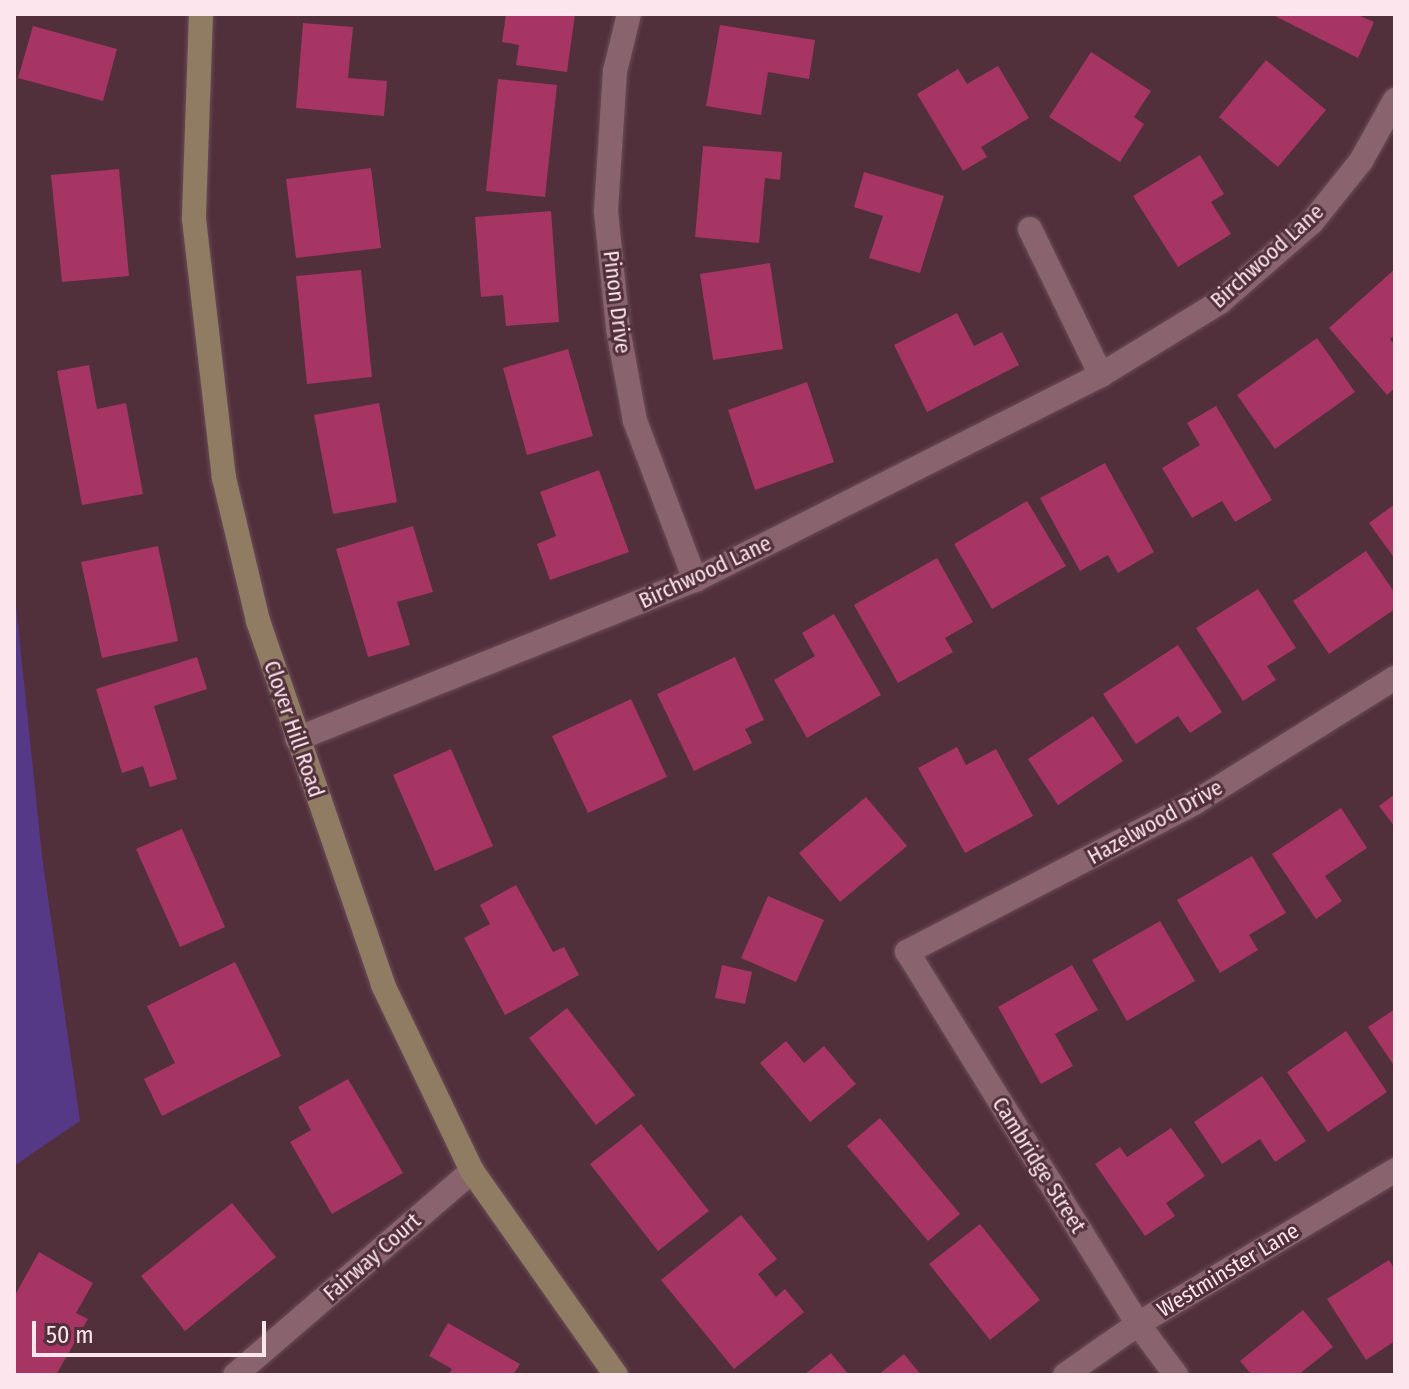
<!DOCTYPE html>
<style>
body{margin:0}
#map{position:relative;width:1409px;height:1389px;overflow:hidden;background:#512f3b;font-family:"Fira Sans Condensed",sans-serif}
div>[style]{position:absolute}
[style*='--x']{left:calc(var(--x)*1px);top:calc(var(--y)*1px);width:calc(var(--w)*1px);rotate:calc(var(--a)*1deg)}
.green>*{inset:0;background:#563986}
.building>*{inset:0;background:#a63564}
.roads{filter:drop-shadow(0 0 2px #694d57) drop-shadow(0 0 2px #694d57)}
.street>*{height:24px;margin:-12px;padding:0 12px;transform-origin:12px;border-radius:12px;background:#89646f}
.secondary>*{height:24px;margin:-12px;padding:0 12px;transform-origin:12px;border-radius:12px;background:#907c62}
span{translate:-50% -50%;white-space:nowrap;text-align:center;line-height:1.15;-webkit-text-stroke:6px #512f3b;paint-order:stroke}
.street-label{font-size:22px;color:#fce5ec}
.frame{position:absolute;inset:0;border:16px solid #fce5ec;pointer-events:none}
.scale{position:absolute;left:32px;top:1321px;width:234px;height:36px;box-sizing:border-box;border:4px solid #fce5ec;border-top:0;padding-left:10px;font-size:24px;line-height:28px;white-space:nowrap;color:#fce5ec;-webkit-text-stroke:6px #512f3b;paint-order:stroke}
</style>
<div id="map">
<div class="green">
<i style="clip-path:polygon(14px 586px,42px 856px,80px 1121px,14px 1166px)"></i>
</div>
<div class="building">
<i style="clip-path:polygon(506px 14px,575px 14px,567px 72px,516px 65px,519px 45px,502px 42px)"></i>
<i style="clip-path:polygon(1271px 14px,1356px 14px,1374px 22px,1358px 58px)"></i>
<i style="clip-path:polygon(303px 23px,353px 27px,348px 78px,387px 81px,384px 116px,296px 108px)"></i>
<i style="clip-path:polygon(720px 25px,815px 40px,809px 79px,768px 72px,761px 115px,706px 106px)"></i>
<i style="clip-path:polygon(33px 26px,117px 49px,103px 101px,18px 78px)"></i>
<i style="clip-path:polygon(1091px 52px,1151px 91px,1134px 117px,1144px 124px,1120px 162px,1049px 117px)"></i>
<i style="clip-path:polygon(1266px 60px,1326px 110px,1278px 167px,1219px 117px)"></i>
<i style="clip-path:polygon(998px 66px,1029px 118px,981px 147px,987px 157px,963px 171px,917px 94px,958px 69px,967px 84px)"></i>
<i style="clip-path:polygon(498px 79px,557px 85px,545px 197px,486px 191px)"></i>
<i style="clip-path:polygon(703px 146px,782px 152px,780px 180px,765px 178px,759px 243px,695px 237px)"></i>
<i style="clip-path:polygon(1200px 155px,1224px 194px,1211px 202px,1231px 234px,1178px 267px,1133px 196px)"></i>
<i style="clip-path:polygon(371px 168px,381px 248px,296px 258px,286px 179px)"></i>
<i style="clip-path:polygon(119px 169px,129px 276px,62px 282px,51px 175px)"></i>
<i style="clip-path:polygon(864px 172px,944px 196px,920px 273px,869px 258px,883px 216px,854px 207px)"></i>
<i style="clip-path:polygon(551px 211px,559px 322px,506px 326px,503px 295px,481px 297px,475px 217px)"></i>
<i style="clip-path:polygon(770px 263px,783px 349px,713px 360px,700px 274px)"></i>
<i style="clip-path:polygon(1395px 269px,1395px 335px,1390px 339px,1395px 345px,1395px 388px,1387px 395px,1329px 328px)"></i>
<i style="clip-path:polygon(361px 270px,372px 377px,307px 384px,296px 276px)"></i>
<i style="clip-path:polygon(957px 313px,974px 346px,1002px 332px,1019px 365px,927px 412px,894px 345px)"></i>
<i style="clip-path:polygon(1317px 338px,1355px 392px,1275px 449px,1237px 395px)"></i>
<i style="clip-path:polygon(568px 349px,593px 436px,527px 455px,503px 368px)"></i>
<i style="clip-path:polygon(89px 365px,97px 409px,126px 403px,143px 494px,82px 505px,57px 371px)"></i>
<i style="clip-path:polygon(807px 382px,834px 462px,755px 490px,728px 410px)"></i>
<i style="clip-path:polygon(379px 403px,397px 502px,333px 514px,314px 415px)"></i>
<i style="clip-path:polygon(1216px 406px,1272px 500px,1235px 522px,1222px 501px,1192px 518px,1162px 468px,1200px 445px,1187px 423px)"></i>
<i style="clip-path:polygon(1105px 463px,1154px 552px,1118px 573px,1108px 555px,1080px 571px,1040px 498px)"></i>
<i style="clip-path:polygon(599px 470px,629px 552px,550px 580px,537px 544px,556px 536px,540px 492px)"></i>
<i style="clip-path:polygon(1027px 501px,1066px 566px,992px 609px,954px 544px)"></i>
<i style="clip-path:polygon(1395px 504px,1395px 559px,1369px 523px)"></i>
<i style="clip-path:polygon(413px 526px,433px 592px,397px 602px,410px 645px,368px 657px,336px 549px)"></i>
<i style="clip-path:polygon(158px 546px,178px 641px,102px 658px,81px 562px)"></i>
<i style="clip-path:polygon(1366px 551px,1395px 593px,1395px 609px,1329px 654px,1293px 601px)"></i>
<i style="clip-path:polygon(937px 558px,973px 622px,945px 638px,953px 652px,898px 683px,854px 605px)"></i>
<i style="clip-path:polygon(1258px 589px,1296px 648px,1267px 666px,1276px 680px,1243px 701px,1196px 628px)"></i>
<i style="clip-path:polygon(834px 614px,881px 695px,807px 738px,774px 680px,815px 656px,802px 633px)"></i>
<i style="clip-path:polygon(1178px 645px,1222px 712px,1190px 733px,1178px 716px,1136px 744px,1103px 694px)"></i>
<i style="clip-path:polygon(197px 657px,207px 689px,154px 706px,177px 779px,150px 787px,143px 766px,122px 773px,96px 689px)"></i>
<i style="clip-path:polygon(735px 657px,764px 720px,745px 729px,752px 743px,694px 771px,657px 694px)"></i>
<i style="clip-path:polygon(631px 699px,667px 777px,588px 813px,552px 736px)"></i>
<i style="clip-path:polygon(1093px 716px,1123px 761px,1058px 805px,1028px 759px)"></i>
<i style="clip-path:polygon(957px 747px,966px 765px,996px 749px,1033px 816px,965px 853px,918px 768px)"></i>
<i style="clip-path:polygon(451px 749px,493px 846px,435px 871px,393px 775px)"></i>
<i style="clip-path:polygon(1395px 794px,1395px 827px,1379px 806px)"></i>
<i style="clip-path:polygon(866px 797px,907px 846px,840px 902px,799px 853px)"></i>
<i style="clip-path:polygon(1341px 808px,1367px 848px,1325px 876px,1342px 901px,1316px 919px,1272px 854px)"></i>
<i style="clip-path:polygon(182px 829px,225px 927px,180px 947px,136px 849px)"></i>
<i style="clip-path:polygon(1252px 856px,1286px 913px,1249px 935px,1258px 950px,1220px 973px,1177px 900px)"></i>
<i style="clip-path:polygon(516px 885px,553px 952px,564px 947px,579px 975px,505px 1015px,464px 938px,490px 924px,480px 905px)"></i>
<i style="clip-path:polygon(768px 896px,824px 920px,796px 982px,741px 958px)"></i>
<i style="clip-path:polygon(1160px 921px,1195px 981px,1127px 1021px,1092px 960px)"></i>
<i style="clip-path:polygon(235px 962px,281px 1056px,162px 1116px,144px 1079px,175px 1063px,147px 1006px)"></i>
<i style="clip-path:polygon(722px 965px,752px 972px,745px 1004px,715px 998px)"></i>
<i style="clip-path:polygon(1072px 965px,1098px 1010px,1055px 1034px,1073px 1066px,1041px 1084px,998px 1007px)"></i>
<i style="clip-path:polygon(567px 1008px,635px 1095px,596px 1125px,529px 1038px)"></i>
<i style="clip-path:polygon(1395px 1009px,1395px 1067px,1368px 1027px)"></i>
<i style="clip-path:polygon(1346px 1031px,1387px 1092px,1328px 1132px,1287px 1072px)"></i>
<i style="clip-path:polygon(786px 1041px,804px 1063px,824px 1046px,856px 1084px,810px 1122px,760px 1063px)"></i>
<i style="clip-path:polygon(1262px 1076px,1306px 1141px,1275px 1162px,1260px 1139px,1222px 1164px,1194px 1122px)"></i>
<i style="clip-path:polygon(348px 1079px,403px 1173px,332px 1214px,290px 1142px,311px 1130px,298px 1107px)"></i>
<i style="clip-path:polygon(880px 1118px,960px 1214px,928px 1241px,847px 1146px)"></i>
<i style="clip-path:polygon(641px 1124px,709px 1211px,658px 1251px,590px 1164px)"></i>
<i style="clip-path:polygon(1171px 1128px,1205px 1176px,1166px 1203px,1175px 1216px,1145px 1236px,1095px 1164px,1120px 1147px,1127px 1157px)"></i>
<i style="clip-path:polygon(232px 1203px,276px 1257px,185px 1331px,141px 1276px)"></i>
<i style="clip-path:polygon(741px 1215px,777px 1259px,758px 1274px,776px 1297px,785px 1289px,804px 1312px,734px 1369px,661px 1280px)"></i>
<i style="clip-path:polygon(980px 1224px,1040px 1300px,990px 1340px,929px 1264px)"></i>
<i style="clip-path:polygon(39px 1252px,93px 1283px,76px 1313px,88px 1319px,56px 1375px,14px 1375px,14px 1297px)"></i>
<i style="clip-path:polygon(1389px 1260px,1395px 1270px,1395px 1341px,1366px 1360px,1327px 1299px)"></i>
<i style="clip-path:polygon(1303px 1310px,1333px 1347px,1298px 1375px,1252px 1375px,1240px 1361px)"></i>
<i style="clip-path:polygon(448px 1323px,520px 1364px,513px 1375px,448px 1375px,452px 1369px,429px 1356px)"></i>
<i style="clip-path:polygon(831px 1353px,849px 1375px,804px 1375px)"></i>
<i style="clip-path:polygon(904px 1354px,921px 1375px,878px 1375px)"></i>
</div>
<div class="roads">
<div class="street">
<i style="--x:629;--y:14;--w:59;--a:103.8"></i>
<i style="--x:615;--y:71;--w:141;--a:93.7"></i>
<i style="--x:606;--y:212;--w:118;--a:84.1"></i>
<i style="--x:618;--y:329;--w:94;--a:79.5"></i>
<i style="--x:635;--y:421;--w:170;--a:69.3"></i>
<i style="--x:1030;--y:229;--w:162;--a:64.1"></i>
<i style="--x:297;--y:739;--w:429;--a:-21.8"></i>
<i style="--x:695;--y:580;--w:455;--a:-26.8"></i>
<i style="--x:1101;--y:375;--w:140;--a:-31.5"></i>
<i style="--x:1220;--y:302;--w:122;--a:-41"></i>
<i style="--x:1312;--y:222;--w:78;--a:-51.2"></i>
<i style="--x:1361;--y:161;--w:70;--a:-60.9"></i>
<i style="--x:235;--y:1375;--w:313;--a:-40.7"></i>
<i style="--x:1065;--y:1375;--w:89;--a:-34.9"></i>
<i style="--x:1138;--y:1324;--w:300;--a:-30.9"></i>
<i style="--x:1176;--y:1375;--w:64;--a:-126.7"></i>
<i style="--x:1138;--y:1324;--w:438;--a:-121.8"></i>
<i style="--x:907;--y:952;--w:323;--a:-27.4"></i>
<i style="--x:1194;--y:803;--w:237;--a:-31.9"></i>
</div>
<div class="secondary">
<i style="--x:201;--y:14;--w:205;--a:92"></i>
<i style="--x:194;--y:219;--w:261;--a:83.4"></i>
<i style="--x:224;--y:478;--w:147;--a:76.6"></i>
<i style="--x:258;--y:621;--w:385;--a:71"></i>
<i style="--x:383;--y:985;--w:206;--a:64.4"></i>
<i style="--x:472;--y:1171;--w:250;--a:54.8"></i>
</div>
</div>
<div class="street-label">
<span style="left:1267px;top:256px;rotate:-42deg">Birchwood Lane</span>
<span style="left:617px;top:302px;rotate:83deg">Pinon Drive</span>
<span style="left:705px;top:572px;rotate:-25deg">Birchwood Lane</span>
<span style="left:294px;top:729px;rotate:71deg">Clover Hill Road</span>
<span style="left:1155px;top:822px;rotate:-29deg">Hazelwood Drive</span>
<span style="left:1039px;top:1165px;rotate:58deg">Cambridge Street</span>
<span style="left:372px;top:1257px;rotate:-41deg">Fairway Court</span>
<span style="left:1228px;top:1270px;rotate:-31deg">Westminster Lane</span>
</div>
<div class="frame"></div>
<div class="scale">50 m</div>
</div>
